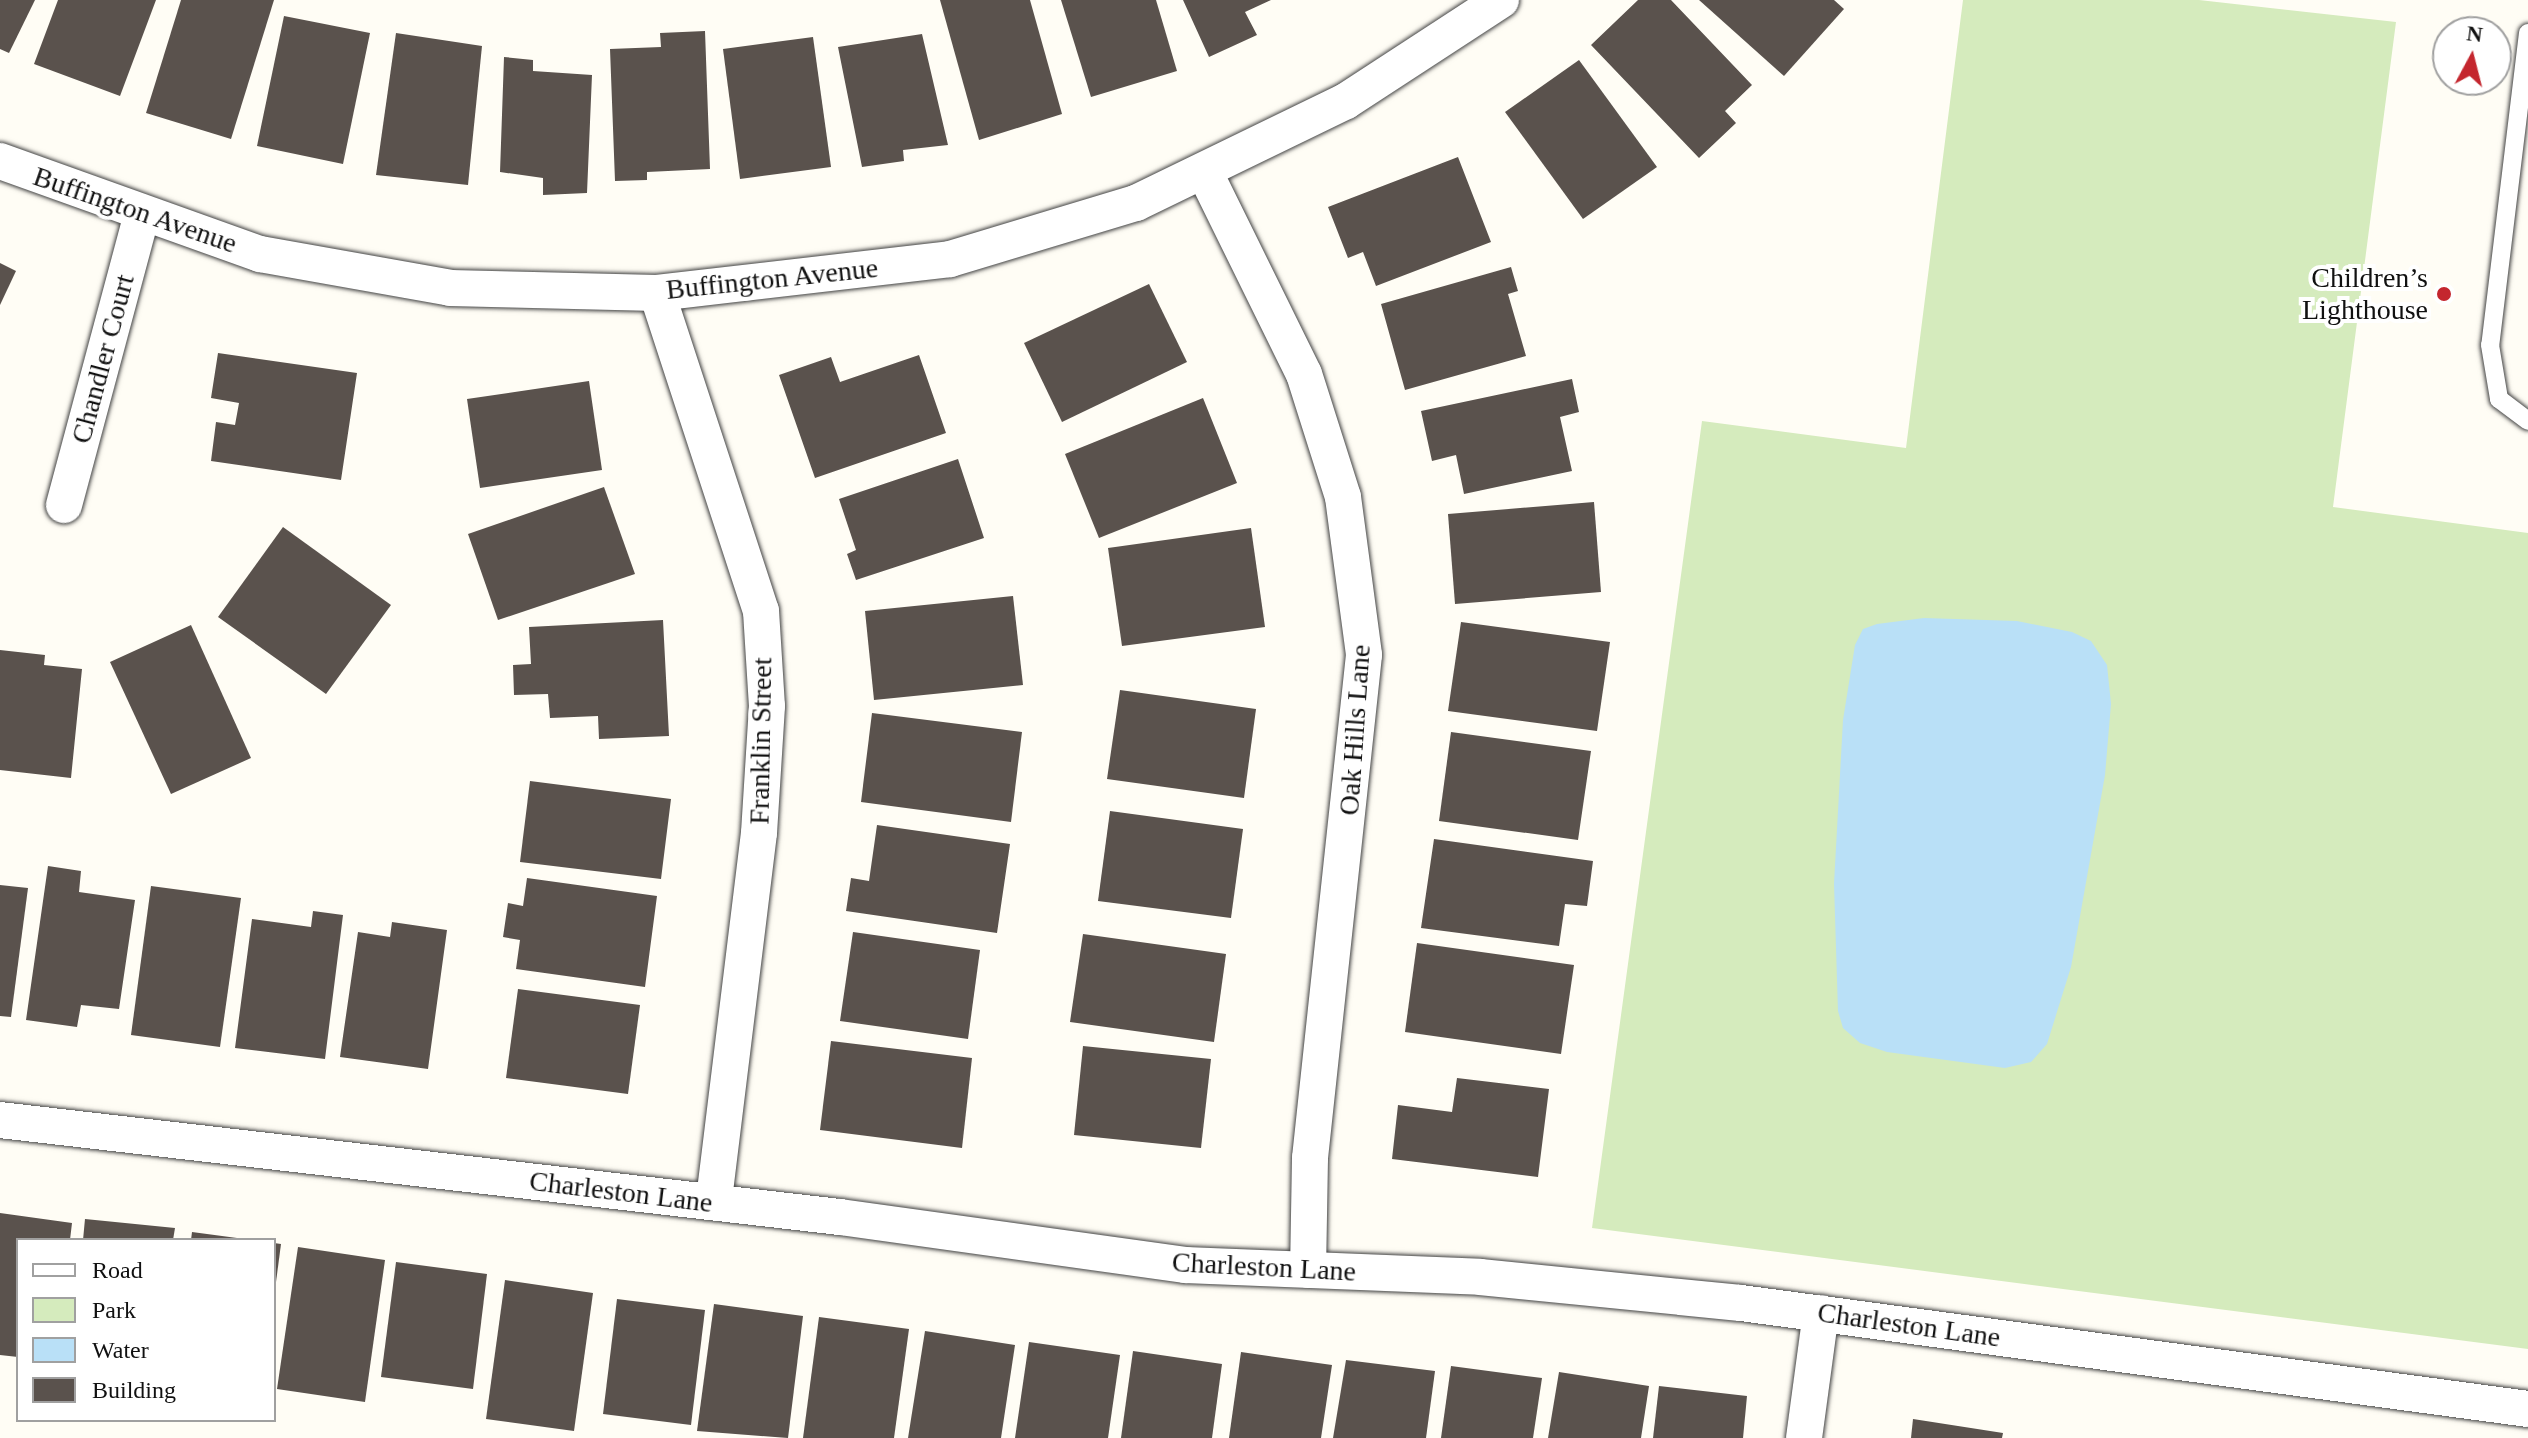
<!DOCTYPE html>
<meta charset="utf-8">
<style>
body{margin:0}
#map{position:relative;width:2528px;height:1438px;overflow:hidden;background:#fffdf5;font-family:"Times New Roman",serif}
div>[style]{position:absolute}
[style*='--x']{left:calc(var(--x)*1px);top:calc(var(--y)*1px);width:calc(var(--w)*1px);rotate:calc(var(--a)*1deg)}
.green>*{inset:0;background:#d5ebbd}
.water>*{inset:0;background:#b9e0f7}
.building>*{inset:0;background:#5a524d}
.roads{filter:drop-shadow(0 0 2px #444) drop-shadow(0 0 2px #444)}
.service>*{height:18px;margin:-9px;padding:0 9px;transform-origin:9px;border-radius:9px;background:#fff}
.minor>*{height:36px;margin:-18px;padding:0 18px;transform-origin:18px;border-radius:18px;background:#fff}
.dots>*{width:22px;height:22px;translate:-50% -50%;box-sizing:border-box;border:4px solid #fff;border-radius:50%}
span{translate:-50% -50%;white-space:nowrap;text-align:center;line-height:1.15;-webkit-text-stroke:8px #fff;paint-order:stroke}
.street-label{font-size:28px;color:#111}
.poi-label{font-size:28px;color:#111}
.right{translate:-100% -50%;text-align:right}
.legend{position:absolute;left:16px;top:1238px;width:260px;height:184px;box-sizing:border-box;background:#fff;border:2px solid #a0a0a0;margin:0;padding:10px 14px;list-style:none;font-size:24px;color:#111}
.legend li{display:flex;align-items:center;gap:16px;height:40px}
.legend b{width:40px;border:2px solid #a0a0a0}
.north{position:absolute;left:2432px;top:16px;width:80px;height:80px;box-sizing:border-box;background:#fff;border:2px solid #a0a0a0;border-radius:50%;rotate:7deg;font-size:22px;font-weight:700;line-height:32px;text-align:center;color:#111}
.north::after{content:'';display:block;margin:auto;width:28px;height:36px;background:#c4262e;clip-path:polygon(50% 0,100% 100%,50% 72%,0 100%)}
</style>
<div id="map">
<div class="green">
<i style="clip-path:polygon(1963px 0,2199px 0,2396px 22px,2333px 507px,2528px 533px,2528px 1349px,1592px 1228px,1702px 421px,1906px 448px)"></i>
</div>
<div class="water">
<i style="clip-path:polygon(1924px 618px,2017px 621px,2072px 632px,2091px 641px,2107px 665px,2111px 704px,2105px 775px,2071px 967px,2047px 1044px,2031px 1062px,2005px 1068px,1887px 1052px,1860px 1043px,1843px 1028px,1838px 1011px,1834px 884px,1843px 720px,1855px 645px,1863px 629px,1877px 624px)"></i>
</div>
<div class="building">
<i style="clip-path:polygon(0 0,35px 0,9px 53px,0 49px)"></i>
<i style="clip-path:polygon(58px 0,156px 0,120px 96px,34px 64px)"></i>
<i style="clip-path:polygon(181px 0,274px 0,231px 139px,146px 113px)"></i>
<i style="clip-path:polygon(940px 0,1030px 0,1062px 114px,979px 140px)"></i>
<i style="clip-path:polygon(1061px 0,1156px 0,1177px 71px,1091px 97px)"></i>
<i style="clip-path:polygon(1183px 0,1271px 0,1245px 12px,1257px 35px,1209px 57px)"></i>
<i style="clip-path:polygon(1638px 0,1671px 0,1752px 85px,1725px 111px,1736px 123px,1699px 158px,1591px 45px)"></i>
<i style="clip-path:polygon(1699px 0,1834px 0,1844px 9px,1784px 76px)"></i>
<i style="clip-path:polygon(284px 16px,370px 33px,343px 164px,257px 146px)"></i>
<i style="clip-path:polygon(705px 31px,710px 169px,647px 172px,647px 180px,615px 181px,610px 49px,661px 47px,660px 33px)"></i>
<i style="clip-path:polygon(396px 33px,482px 46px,468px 185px,376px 175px)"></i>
<i style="clip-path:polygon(922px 34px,948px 145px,903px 150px,904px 161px,862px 167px,838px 47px)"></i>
<i style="clip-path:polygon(813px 37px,831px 167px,740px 179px,723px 49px)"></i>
<i style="clip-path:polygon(504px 57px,533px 60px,533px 71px,592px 75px,587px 193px,543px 195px,543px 178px,500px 172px)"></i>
<i style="clip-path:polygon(1579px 60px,1657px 167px,1583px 219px,1505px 112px)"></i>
<i style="clip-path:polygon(1458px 157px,1491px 242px,1376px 286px,1363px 252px,1348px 258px,1328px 207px)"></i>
<i style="clip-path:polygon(0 263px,16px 271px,0 305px)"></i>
<i style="clip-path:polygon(1511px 267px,1518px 291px,1508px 294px,1526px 356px,1405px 390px,1381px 304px)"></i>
<i style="clip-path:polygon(1149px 284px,1187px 362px,1062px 422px,1024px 343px)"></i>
<i style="clip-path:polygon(218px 353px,357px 373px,341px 480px,211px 461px,216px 422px,235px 425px,239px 403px,211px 398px)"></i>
<i style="clip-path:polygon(919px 355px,946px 433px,815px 478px,779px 375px,831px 357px,840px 382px)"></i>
<i style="clip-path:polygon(1572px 379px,1579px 412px,1560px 417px,1572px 471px,1464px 494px,1456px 455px,1432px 461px,1421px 411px)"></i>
<i style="clip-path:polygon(589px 381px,602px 470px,480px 488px,467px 399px)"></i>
<i style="clip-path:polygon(1203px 398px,1237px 483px,1099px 538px,1065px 454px)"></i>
<i style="clip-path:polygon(958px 459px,984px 538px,856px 580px,847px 554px,856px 550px,839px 499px)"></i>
<i style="clip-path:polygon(604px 487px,635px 574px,498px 620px,468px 534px)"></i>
<i style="clip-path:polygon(1594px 502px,1601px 592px,1455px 604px,1448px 514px)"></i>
<i style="clip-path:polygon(283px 527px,391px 605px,326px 694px,218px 617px)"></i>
<i style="clip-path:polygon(1251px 528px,1265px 627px,1122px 646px,1108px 548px)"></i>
<i style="clip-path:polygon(1013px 596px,1023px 685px,874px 700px,865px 611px)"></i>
<i style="clip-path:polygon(663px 620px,669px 736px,599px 739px,598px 716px,550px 718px,548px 694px,514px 695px,513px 665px,531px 664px,529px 627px)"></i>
<i style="clip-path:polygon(1461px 622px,1610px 642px,1597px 731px,1448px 711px)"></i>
<i style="clip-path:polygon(191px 625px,251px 758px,171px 794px,110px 662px)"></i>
<i style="clip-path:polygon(0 650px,45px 655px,44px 665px,82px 669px,71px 778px,0 770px)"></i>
<i style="clip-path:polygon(1120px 690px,1256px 709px,1244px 798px,1107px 779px)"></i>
<i style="clip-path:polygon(872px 713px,1022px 732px,1011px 822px,861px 802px)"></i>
<i style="clip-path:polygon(1451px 732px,1591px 751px,1578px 840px,1439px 821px)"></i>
<i style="clip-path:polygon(530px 781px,671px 799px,661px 879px,520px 862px)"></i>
<i style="clip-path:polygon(1110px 811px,1243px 829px,1231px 918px,1098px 901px)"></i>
<i style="clip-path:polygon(877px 825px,1010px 844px,997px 933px,846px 911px,851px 878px,869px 881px)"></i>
<i style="clip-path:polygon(1434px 839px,1593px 861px,1587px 906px,1565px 904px,1559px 946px,1421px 928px)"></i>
<i style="clip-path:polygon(48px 866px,81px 871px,79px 892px,135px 900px,119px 1009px,81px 1005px,77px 1027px,26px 1020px)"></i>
<i style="clip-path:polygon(527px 878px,657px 896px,645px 987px,516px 969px,520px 940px,503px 937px,508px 903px,523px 906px)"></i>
<i style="clip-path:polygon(0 885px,28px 888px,11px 1017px,0 1016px)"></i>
<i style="clip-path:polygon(151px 886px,241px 898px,220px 1047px,131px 1035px)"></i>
<i style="clip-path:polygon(313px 911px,343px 915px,325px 1059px,235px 1048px,252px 919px,311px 927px)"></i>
<i style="clip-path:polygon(392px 922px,447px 930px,428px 1069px,340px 1057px,358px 932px,390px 937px)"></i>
<i style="clip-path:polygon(853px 932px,980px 950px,968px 1039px,840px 1021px)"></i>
<i style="clip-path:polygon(1083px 934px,1226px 954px,1214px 1042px,1070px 1022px)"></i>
<i style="clip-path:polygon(1417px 943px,1574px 965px,1561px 1054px,1405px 1032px)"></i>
<i style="clip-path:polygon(518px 989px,640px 1005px,628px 1094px,506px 1078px)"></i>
<i style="clip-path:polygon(831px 1041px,972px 1058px,962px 1148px,820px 1130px)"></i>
<i style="clip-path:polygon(1083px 1046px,1211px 1059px,1201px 1148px,1074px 1135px)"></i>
<i style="clip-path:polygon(1457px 1078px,1549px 1089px,1538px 1177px,1392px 1159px,1398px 1105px,1452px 1112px)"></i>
<i style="clip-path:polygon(0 1213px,72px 1223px,70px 1240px,18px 1240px,18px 1357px,0 1355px)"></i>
<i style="clip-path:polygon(85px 1219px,175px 1228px,173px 1240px,83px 1240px)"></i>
<i style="clip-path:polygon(192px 1232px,237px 1238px,236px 1240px,191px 1240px)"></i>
<i style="clip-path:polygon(274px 1243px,281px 1244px,276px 1282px,274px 1282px)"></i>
<i style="clip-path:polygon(298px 1247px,385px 1260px,365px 1402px,277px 1389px)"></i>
<i style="clip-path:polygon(396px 1262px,487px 1274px,473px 1389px,381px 1377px)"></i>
<i style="clip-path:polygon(505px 1280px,593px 1293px,574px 1431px,486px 1419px)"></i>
<i style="clip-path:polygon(617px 1299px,705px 1310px,691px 1425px,603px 1414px)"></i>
<i style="clip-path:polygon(714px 1304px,803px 1316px,788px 1438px,697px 1431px)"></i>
<i style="clip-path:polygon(819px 1317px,909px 1329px,894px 1438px,803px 1438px)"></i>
<i style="clip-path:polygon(925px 1331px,1015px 1345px,1001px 1438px,908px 1438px)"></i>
<i style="clip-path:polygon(1029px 1342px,1120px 1355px,1108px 1438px,1015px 1438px)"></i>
<i style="clip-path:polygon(1133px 1351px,1222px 1364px,1212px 1438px,1121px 1438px)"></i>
<i style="clip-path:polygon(1241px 1352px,1332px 1365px,1321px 1438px,1229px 1438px)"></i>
<i style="clip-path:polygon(1346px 1360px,1435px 1371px,1426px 1438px,1333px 1438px)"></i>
<i style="clip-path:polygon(1451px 1366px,1542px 1378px,1533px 1438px,1441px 1438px)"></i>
<i style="clip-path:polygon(1559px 1372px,1649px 1386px,1641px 1438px,1548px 1438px)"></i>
<i style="clip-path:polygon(1659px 1386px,1747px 1396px,1743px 1438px,1653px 1438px)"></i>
<i style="clip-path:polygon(1913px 1419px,2003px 1433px,2002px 1438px,1911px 1438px)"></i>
</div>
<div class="roads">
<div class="service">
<i style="--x:2528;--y:33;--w:314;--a:96.9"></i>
<i style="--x:2490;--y:345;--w:55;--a:80.5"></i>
<i style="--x:2499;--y:399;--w:36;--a:37"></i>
</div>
<div class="minor">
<i style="--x:0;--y:161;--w:276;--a:19.7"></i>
<i style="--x:260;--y:254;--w:193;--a:10.1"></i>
<i style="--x:450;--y:288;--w:207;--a:1.4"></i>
<i style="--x:657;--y:293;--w:295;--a:-6.6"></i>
<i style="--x:950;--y:259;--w:194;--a:-16.8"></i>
<i style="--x:1136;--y:203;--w:233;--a:-25.9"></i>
<i style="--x:1346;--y:101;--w:185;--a:-33.1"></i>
<i style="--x:1204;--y:171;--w:226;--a:63.8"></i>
<i style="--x:1304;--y:374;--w:129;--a:72.4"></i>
<i style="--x:1343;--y:497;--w:159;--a:82.4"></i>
<i style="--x:1364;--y:655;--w:506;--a:96.13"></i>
<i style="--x:1310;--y:1158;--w:112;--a:91"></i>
<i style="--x:657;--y:293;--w:335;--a:71.9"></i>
<i style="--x:761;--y:611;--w:95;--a:86.4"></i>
<i style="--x:767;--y:706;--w:127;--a:93.6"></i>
<i style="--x:759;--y:833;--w:372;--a:97"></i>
<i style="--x:64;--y:505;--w:301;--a:-75"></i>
<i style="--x:0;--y:1120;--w:846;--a:6.59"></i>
<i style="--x:840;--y:1217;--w:348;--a:7.9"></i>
<i style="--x:1185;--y:1265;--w:295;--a:2.3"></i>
<i style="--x:1480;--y:1277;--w:262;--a:5.7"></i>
<i style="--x:1741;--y:1303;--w:794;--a:7.67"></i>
<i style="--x:1804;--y:1438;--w:126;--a:-82.3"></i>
</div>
</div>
<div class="dots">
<i style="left:2444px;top:294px;background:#c4262e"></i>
</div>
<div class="street-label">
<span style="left:135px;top:210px;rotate:19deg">Buffington Avenue</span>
<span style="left:772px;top:279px;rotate:-6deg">Buffington Avenue</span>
<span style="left:103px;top:359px;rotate:-75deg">Chandler Court</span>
<span style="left:1355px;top:730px;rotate:-86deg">Oak Hills Lane</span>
<span style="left:761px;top:741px;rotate:-89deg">Franklin Street</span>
<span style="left:621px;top:1192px;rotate:7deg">Charleston Lane</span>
<span style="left:1264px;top:1267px;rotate:3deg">Charleston Lane</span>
<span style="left:1909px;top:1325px;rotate:8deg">Charleston Lane</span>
</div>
<div class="poi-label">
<span class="right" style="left:2428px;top:294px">Children’s<br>Lighthouse</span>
</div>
<ul class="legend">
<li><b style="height:10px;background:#fff"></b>Road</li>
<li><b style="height:22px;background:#d5ebbd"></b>Park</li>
<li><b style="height:22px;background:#b9e0f7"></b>Water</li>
<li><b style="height:22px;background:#5a524d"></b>Building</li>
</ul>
<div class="north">N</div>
</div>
